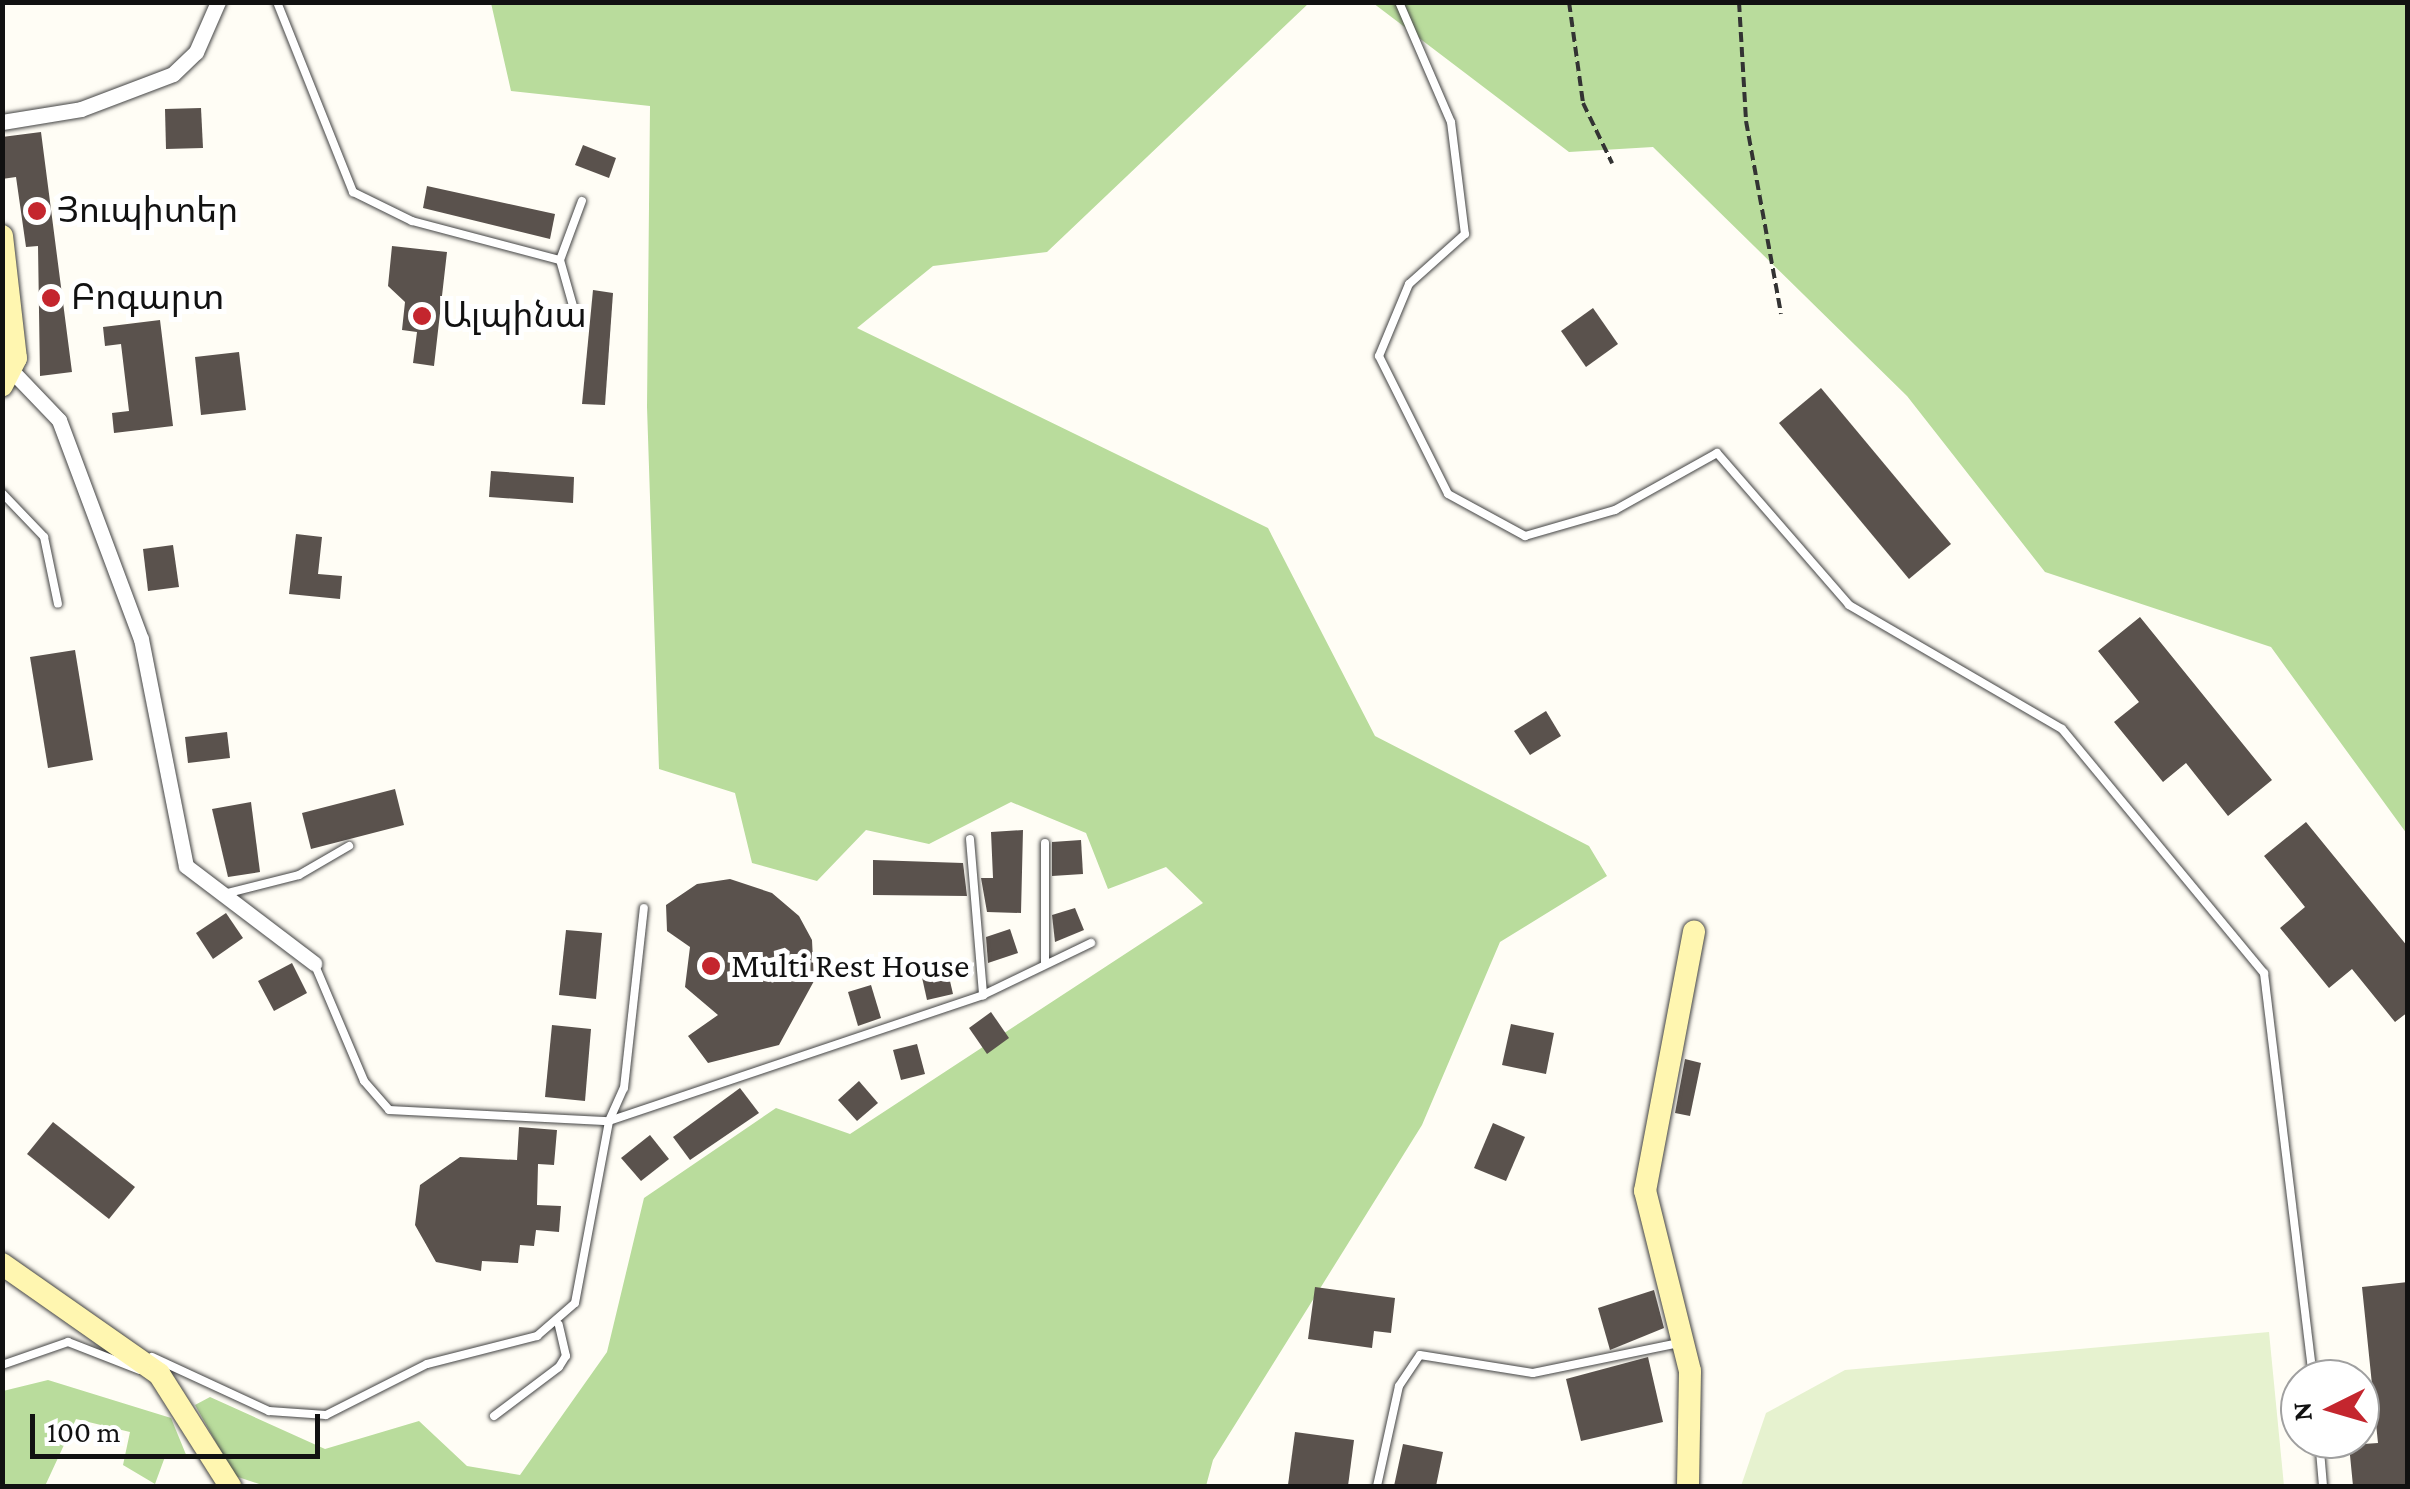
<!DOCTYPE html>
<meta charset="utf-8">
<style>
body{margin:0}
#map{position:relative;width:2410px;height:1489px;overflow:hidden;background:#fffdf5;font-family:"Crimson Pro","Noto Sans Armenian",serif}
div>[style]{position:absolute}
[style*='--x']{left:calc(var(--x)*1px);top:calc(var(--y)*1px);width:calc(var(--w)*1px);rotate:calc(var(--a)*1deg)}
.forest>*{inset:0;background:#b9dc9c}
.pitch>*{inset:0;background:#e6f2cf}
.building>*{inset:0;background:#5a524d}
.path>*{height:4px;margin-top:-2px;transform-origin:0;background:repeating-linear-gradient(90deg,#333 0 10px,transparent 0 15px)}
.roads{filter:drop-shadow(0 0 2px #444) drop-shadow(0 0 2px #444)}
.lane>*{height:8px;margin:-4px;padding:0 4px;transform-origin:4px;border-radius:4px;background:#fff}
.street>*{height:15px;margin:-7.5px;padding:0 7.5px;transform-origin:7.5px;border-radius:7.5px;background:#fff}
.secondary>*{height:22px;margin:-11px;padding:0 11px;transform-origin:11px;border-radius:11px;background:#fff6b0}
.dots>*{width:28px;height:28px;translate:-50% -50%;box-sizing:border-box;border:5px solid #fff;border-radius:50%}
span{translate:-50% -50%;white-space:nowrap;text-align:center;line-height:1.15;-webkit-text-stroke:10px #fff;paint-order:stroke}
.poi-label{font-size:35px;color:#111}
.left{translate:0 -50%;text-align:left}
.frame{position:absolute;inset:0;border:5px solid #111;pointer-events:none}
.north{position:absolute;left:2280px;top:1359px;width:100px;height:100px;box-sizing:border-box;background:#fff;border:2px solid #a0a0a0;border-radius:50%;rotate:265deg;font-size:28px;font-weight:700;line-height:40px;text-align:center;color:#111}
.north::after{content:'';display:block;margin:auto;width:35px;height:45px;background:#c4262e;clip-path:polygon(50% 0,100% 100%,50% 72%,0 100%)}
.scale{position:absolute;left:30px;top:1414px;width:290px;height:45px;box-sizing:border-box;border:5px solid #111;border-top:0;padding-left:12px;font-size:30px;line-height:35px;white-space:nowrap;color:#111;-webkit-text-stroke:8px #fff;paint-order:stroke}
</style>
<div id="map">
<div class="forest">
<i style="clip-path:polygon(491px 3px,1309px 3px,1047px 252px,933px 266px,857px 328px,1268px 528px,1375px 736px,1589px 846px,1607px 876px,1500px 942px,1422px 1125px,1213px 1460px,1206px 1486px,265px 1486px,235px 1476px,195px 1405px,210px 1397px,325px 1449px,419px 1421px,467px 1466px,520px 1475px,607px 1352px,644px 1198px,776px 1108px,850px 1134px,1203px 903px,1166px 867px,1108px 889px,1086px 833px,1011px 802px,929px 844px,866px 830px,817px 881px,752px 863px,735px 793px,659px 769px,647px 407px,650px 106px,511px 91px)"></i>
<i style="clip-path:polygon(1373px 3px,2407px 3px,2407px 834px,2271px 647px,2045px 572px,1907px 396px,1653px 147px,1569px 152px)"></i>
<i style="clip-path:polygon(48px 1380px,171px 1418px,187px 1457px,166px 1454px,155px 1484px,123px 1465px,130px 1432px,76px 1419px,45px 1486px,3px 1486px,3px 1391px)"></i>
</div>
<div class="pitch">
<i style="clip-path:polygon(2269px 1332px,2284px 1486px,1741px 1486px,1766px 1413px,1845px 1370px)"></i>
</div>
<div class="building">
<i style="clip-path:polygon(201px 108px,203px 148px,166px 149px,165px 109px)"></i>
<i style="clip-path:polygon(41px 132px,72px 372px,40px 376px,38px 246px,26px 247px,16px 177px,2px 179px,2px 137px)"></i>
<i style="clip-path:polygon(583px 145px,616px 158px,609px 178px,575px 165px)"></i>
<i style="clip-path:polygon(427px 186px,555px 214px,550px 239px,423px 208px)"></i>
<i style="clip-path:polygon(392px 246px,447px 252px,434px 366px,413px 363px,417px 332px,402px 330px,405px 302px,388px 286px)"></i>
<i style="clip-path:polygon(593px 290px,613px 293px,605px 405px,582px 404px)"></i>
<i style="clip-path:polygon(1593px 308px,1618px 344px,1586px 367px,1561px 331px)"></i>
<i style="clip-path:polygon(160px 320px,173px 426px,114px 433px,112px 413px,129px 411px,121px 344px,105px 346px,103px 327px)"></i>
<i style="clip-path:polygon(239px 352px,246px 410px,201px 415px,195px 357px)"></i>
<i style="clip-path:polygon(1821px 388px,1951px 544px,1909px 579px,1779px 423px)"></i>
<i style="clip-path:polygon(491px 471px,574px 477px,573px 503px,489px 497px)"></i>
<i style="clip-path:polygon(296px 534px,322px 537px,318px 574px,342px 576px,340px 599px,289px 594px)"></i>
<i style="clip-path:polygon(173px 545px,179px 587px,148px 591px,143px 549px)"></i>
<i style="clip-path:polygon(2140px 617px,2272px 780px,2228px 816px,2186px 763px,2163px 782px,2114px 722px,2139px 702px,2098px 651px)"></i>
<i style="clip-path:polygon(75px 650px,93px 760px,48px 768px,30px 657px)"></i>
<i style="clip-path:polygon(1546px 711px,1561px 736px,1530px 755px,1514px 731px)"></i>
<i style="clip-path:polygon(227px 732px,230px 758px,188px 763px,185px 737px)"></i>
<i style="clip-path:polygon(395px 789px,404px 825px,311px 849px,302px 813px)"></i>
<i style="clip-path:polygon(251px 802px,260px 872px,228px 877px,212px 809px)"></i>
<i style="clip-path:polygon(2306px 822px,2408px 947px,2408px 1012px,2395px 1022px,2352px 969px,2329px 988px,2280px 928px,2305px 907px,2264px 856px)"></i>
<i style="clip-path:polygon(1023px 830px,1021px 913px,987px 912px,981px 878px,993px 878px,991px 832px)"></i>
<i style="clip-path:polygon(1081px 840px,1083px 874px,1052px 876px,1052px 842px)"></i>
<i style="clip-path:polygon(873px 860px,963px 863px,967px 896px,873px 895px)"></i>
<i style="clip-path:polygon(730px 879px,772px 893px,799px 916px,812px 940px,814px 981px,779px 1045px,708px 1063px,688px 1036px,718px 1015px,685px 987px,690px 947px,667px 931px,666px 905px,697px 884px)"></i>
<i style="clip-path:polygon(1075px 908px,1084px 930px,1055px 942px,1052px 915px)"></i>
<i style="clip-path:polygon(226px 913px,243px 938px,213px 959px,196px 933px)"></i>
<i style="clip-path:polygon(1010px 929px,1018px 953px,988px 963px,986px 937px)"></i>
<i style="clip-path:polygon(566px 930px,602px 933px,596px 999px,559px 995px)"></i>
<i style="clip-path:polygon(292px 963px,307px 993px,274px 1011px,258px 981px)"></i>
<i style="clip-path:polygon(947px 968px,953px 994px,927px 1000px,921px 973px)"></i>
<i style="clip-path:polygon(871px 985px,881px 1018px,858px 1026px,848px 992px)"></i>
<i style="clip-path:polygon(991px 1012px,1009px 1038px,987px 1054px,969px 1028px)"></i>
<i style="clip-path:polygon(1511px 1024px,1554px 1033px,1546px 1074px,1502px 1065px)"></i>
<i style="clip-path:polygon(552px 1025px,591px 1029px,585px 1101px,545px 1097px)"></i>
<i style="clip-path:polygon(917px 1044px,925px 1074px,901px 1080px,893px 1050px)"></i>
<i style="clip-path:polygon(1685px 1059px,1701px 1063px,1690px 1116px,1675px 1113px)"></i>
<i style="clip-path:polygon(859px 1081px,878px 1103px,857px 1121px,838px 1100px)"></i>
<i style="clip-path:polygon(740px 1088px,759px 1113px,690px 1160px,673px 1137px)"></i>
<i style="clip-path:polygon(53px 1122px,135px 1187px,109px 1219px,27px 1154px)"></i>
<i style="clip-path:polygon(1493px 1123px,1525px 1137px,1506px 1181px,1474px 1168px)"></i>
<i style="clip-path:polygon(519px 1127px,557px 1130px,554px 1165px,538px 1164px,537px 1205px,561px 1206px,559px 1232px,536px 1230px,534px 1246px,520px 1245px,518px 1263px,482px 1261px,481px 1271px,436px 1262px,415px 1225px,420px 1185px,460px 1157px,517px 1160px)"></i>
<i style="clip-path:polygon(650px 1135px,669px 1159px,641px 1181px,621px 1158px)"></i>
<i style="clip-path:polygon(2408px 1282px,2408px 1486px,2353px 1486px,2349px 1445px,2378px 1443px,2362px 1287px)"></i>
<i style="clip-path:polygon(1315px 1287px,1395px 1298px,1391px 1333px,1374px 1331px,1372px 1348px,1308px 1339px)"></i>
<i style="clip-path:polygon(1654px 1290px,1664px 1328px,1610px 1350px,1598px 1308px)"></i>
<i style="clip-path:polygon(1648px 1357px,1663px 1422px,1581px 1441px,1566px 1379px)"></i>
<i style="clip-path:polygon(1295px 1432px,1354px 1440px,1348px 1486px,1288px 1485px)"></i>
<i style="clip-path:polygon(1403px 1444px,1443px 1452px,1436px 1486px,1394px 1486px)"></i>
</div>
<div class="path">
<i style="--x:1569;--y:2;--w:102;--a:82.1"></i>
<i style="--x:1583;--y:103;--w:67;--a:64.2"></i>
<i style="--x:1739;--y:2;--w:119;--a:86.6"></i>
<i style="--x:1746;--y:121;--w:196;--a:79.7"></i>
</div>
<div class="roads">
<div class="lane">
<i style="--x:277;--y:2;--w:205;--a:68.2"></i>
<i style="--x:353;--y:192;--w:66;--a:26.2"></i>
<i style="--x:412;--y:221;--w:153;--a:14.8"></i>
<i style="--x:560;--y:260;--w:55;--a:74.2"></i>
<i style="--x:1399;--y:2;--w:131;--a:66.6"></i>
<i style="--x:1451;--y:122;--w:113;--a:82.9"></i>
<i style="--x:1465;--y:234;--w:75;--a:138.2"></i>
<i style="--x:1409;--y:284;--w:78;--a:112.6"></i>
<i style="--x:1379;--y:356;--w:154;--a:63.4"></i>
<i style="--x:1448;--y:494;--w:88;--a:28.6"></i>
<i style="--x:1525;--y:536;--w:94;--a:-16.1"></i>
<i style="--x:1615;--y:510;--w:117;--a:-29.2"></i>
<i style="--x:1717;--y:453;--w:201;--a:49"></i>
<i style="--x:1849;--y:605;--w:246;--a:30.2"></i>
<i style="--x:2062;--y:729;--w:317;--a:50.4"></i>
<i style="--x:2264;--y:973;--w:409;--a:83.1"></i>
<i style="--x:560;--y:260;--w:63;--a:-69.6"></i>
<i style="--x:2;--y:493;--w:61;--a:46.3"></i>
<i style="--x:44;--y:537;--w:68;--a:78.2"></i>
<i style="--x:970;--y:839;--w:157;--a:85.2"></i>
<i style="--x:1045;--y:843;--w:121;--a:90"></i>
<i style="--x:224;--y:894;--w:77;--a:-14.2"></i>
<i style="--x:299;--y:875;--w:58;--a:-30.1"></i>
<i style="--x:314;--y:963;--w:128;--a:67"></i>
<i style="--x:364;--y:1081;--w:38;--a:49"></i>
<i style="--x:389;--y:1110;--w:220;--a:2.9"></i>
<i style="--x:609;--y:1121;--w:36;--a:-66"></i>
<i style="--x:624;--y:1088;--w:181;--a:-83.7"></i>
<i style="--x:152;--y:1357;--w:129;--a:24.8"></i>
<i style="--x:269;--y:1411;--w:57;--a:4"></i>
<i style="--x:326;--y:1415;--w:113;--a:-26.8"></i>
<i style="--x:427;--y:1364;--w:114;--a:-14.3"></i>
<i style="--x:537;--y:1336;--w:50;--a:-41"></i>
<i style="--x:575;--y:1303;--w:185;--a:-79.4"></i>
<i style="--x:609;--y:1121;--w:395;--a:-18.6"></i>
<i style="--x:983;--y:995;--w:120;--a:-25.7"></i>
<i style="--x:2;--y:1365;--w:70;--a:-19.2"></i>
<i style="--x:68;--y:1342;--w:77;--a:21.3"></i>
<i style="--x:494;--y:1416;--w:81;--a:-37"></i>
<i style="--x:559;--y:1367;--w:13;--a:-58"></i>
<i style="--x:566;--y:1356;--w:32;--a:-103"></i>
<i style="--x:2319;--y:1439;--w:47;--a:85.1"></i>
<i style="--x:1377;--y:1486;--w:102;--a:-77.6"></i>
<i style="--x:1399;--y:1386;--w:37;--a:-56"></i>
<i style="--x:1420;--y:1355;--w:114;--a:9.1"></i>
<i style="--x:1533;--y:1373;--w:149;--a:-11.6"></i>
</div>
<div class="street">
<i style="--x:2;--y:122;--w:80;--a:-9.3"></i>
<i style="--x:81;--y:109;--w:98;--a:-20.8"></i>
<i style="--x:173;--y:74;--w:32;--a:-44"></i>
<i style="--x:196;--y:52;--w:55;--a:-66.3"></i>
<i style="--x:12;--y:371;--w:68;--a:46.2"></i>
<i style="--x:59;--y:420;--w:234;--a:69.5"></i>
<i style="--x:141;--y:639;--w:231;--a:78.8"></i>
<i style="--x:186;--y:866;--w:161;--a:37.2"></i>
</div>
<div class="secondary">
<i style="--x:2;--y:236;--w:123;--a:83.5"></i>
<i style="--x:16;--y:358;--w:31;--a:117"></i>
<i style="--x:2;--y:1264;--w:192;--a:35"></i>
<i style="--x:159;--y:1374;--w:133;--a:57.6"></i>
<i style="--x:1688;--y:1486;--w:115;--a:-89"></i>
<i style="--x:1690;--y:1371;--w:186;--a:-104"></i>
<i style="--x:1645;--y:1191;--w:264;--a:-79.3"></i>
</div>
</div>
<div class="dots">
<i style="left:37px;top:211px;background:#c4262e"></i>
<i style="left:51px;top:298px;background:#c4262e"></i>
<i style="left:422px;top:316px;background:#c4262e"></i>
<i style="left:711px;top:966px;background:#c4262e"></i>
</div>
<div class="poi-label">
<span class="left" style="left:57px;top:211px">Յուպիտեր</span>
<span class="left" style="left:71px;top:298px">Բոգարտ</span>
<span class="left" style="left:442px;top:316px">Ալպինա</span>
<span class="left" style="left:731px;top:966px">Multi Rest House</span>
</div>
<div class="frame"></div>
<div class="north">N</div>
<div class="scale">100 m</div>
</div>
